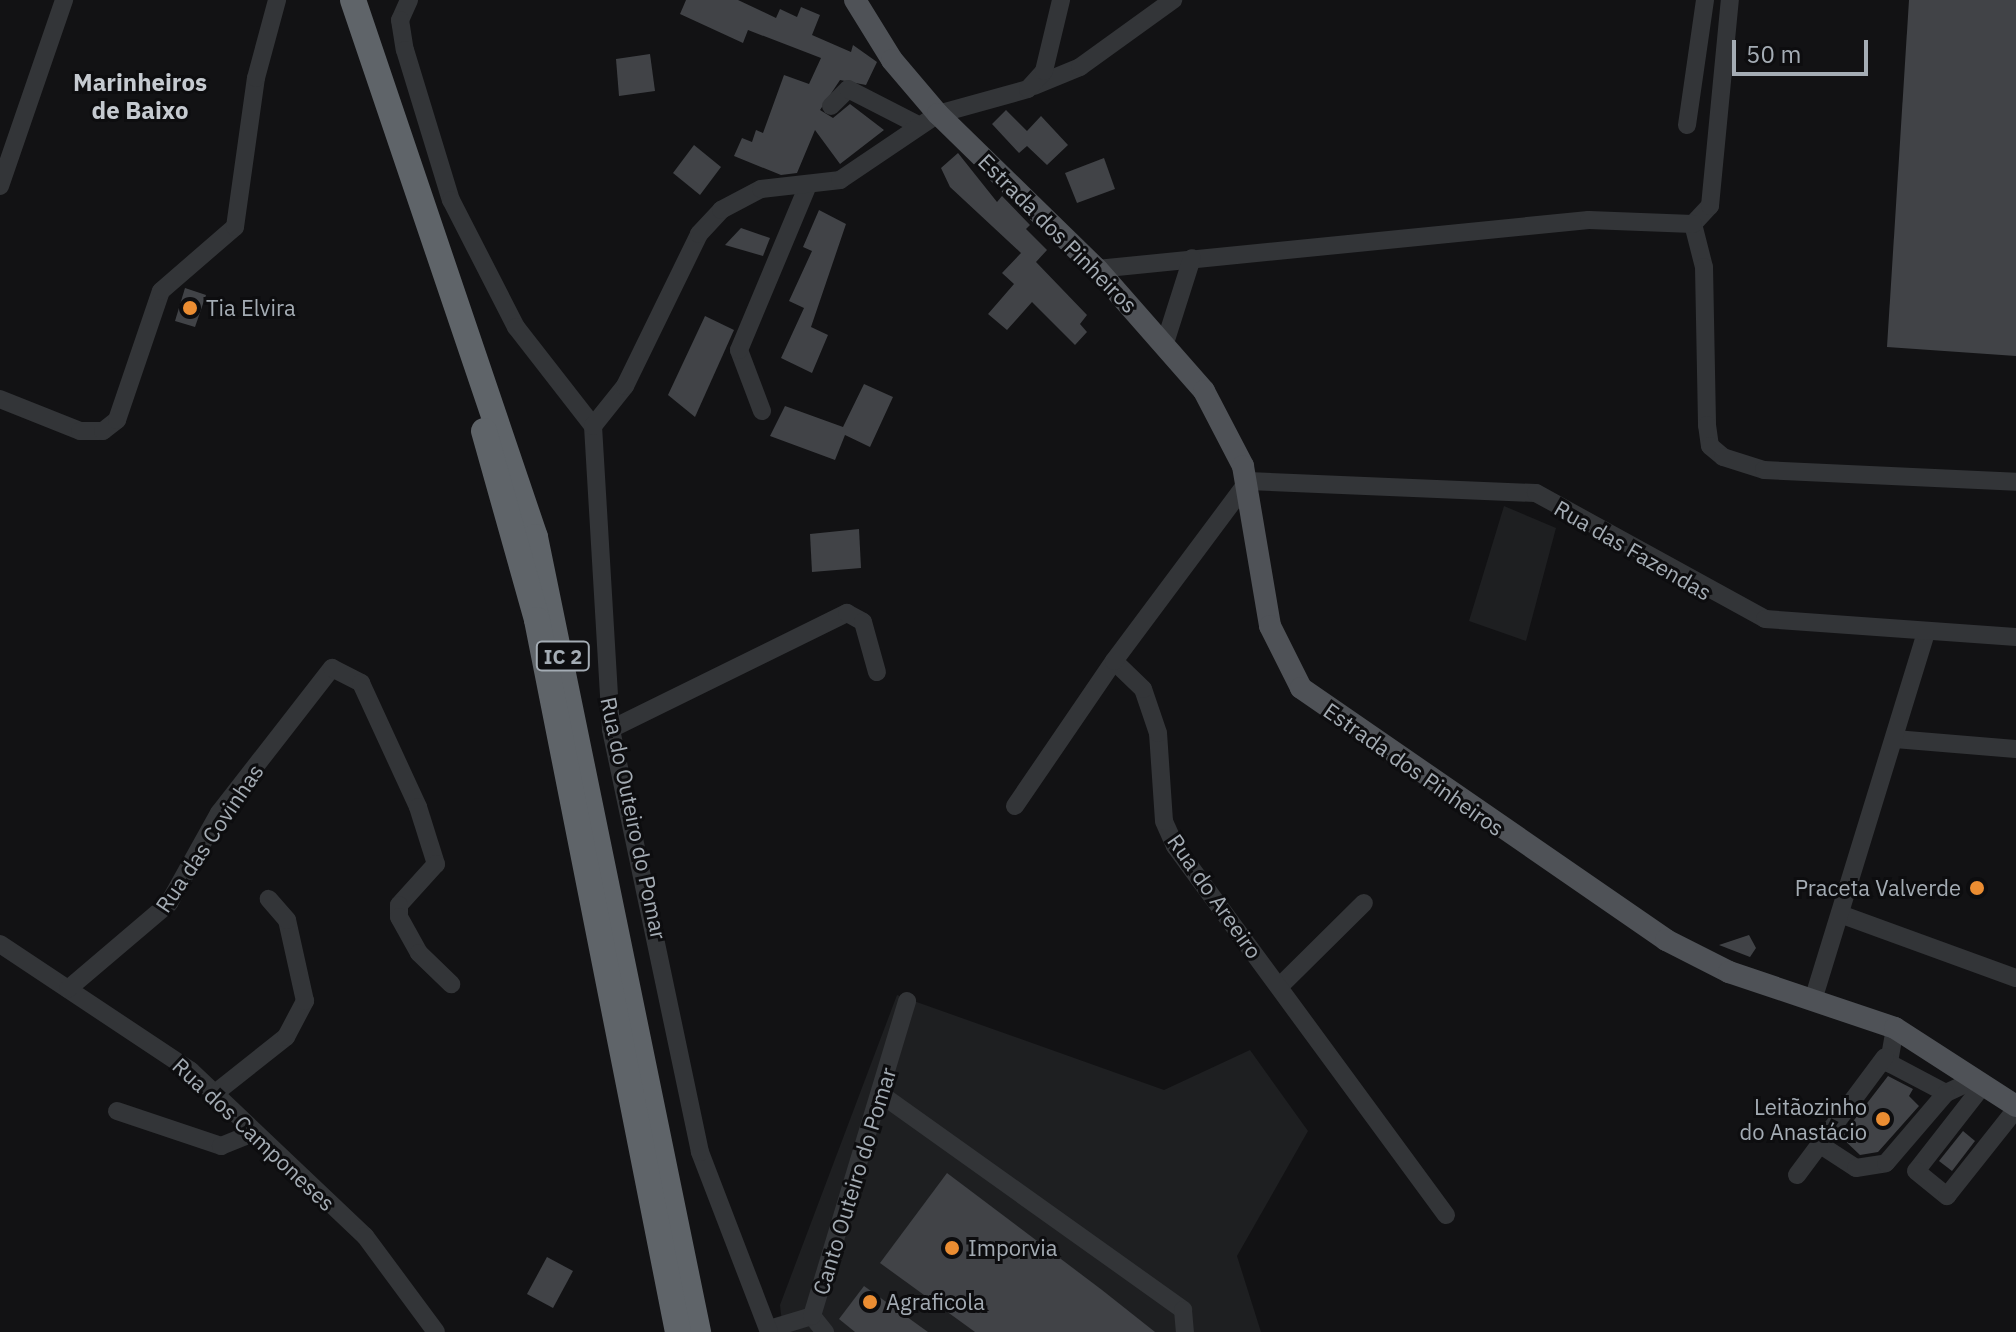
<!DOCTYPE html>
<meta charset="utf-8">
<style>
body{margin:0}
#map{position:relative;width:2016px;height:1332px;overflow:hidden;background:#121214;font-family:"IBM Plex Sans",sans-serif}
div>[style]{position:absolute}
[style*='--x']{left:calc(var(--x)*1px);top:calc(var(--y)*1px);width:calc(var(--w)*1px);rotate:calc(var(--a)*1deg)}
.built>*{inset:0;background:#1e1f21}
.building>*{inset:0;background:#414347}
.minor>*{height:18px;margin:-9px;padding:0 9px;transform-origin:9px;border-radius:9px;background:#333538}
.major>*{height:22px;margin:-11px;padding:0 11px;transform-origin:11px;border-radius:11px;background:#4f5257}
.highway>*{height:26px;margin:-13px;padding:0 13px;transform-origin:13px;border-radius:13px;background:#5f6469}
.dots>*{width:22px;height:22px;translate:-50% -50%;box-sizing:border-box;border:4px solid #0d0d0f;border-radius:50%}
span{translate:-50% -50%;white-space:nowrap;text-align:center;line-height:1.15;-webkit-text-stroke:6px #0d0d0f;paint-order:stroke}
.shield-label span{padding:2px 6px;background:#0d0d0f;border:2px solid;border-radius:6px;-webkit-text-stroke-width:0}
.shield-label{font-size:20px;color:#a4acb4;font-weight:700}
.street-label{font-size:22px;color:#a4acb4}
.poi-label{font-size:22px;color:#a4acb4}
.left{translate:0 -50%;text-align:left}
.right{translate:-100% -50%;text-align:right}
.neighbourhood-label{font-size:24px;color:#c5cad0;font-weight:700}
.scale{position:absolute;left:1732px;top:40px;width:136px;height:36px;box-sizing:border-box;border:4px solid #a4acb4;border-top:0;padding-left:10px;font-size:24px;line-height:28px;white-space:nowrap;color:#a4acb4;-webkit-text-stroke:6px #0d0d0f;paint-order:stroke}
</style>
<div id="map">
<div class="built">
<i style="clip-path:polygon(1504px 506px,1556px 528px,1526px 641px,1469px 621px)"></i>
<i style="clip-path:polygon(897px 995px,1164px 1090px,1250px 1050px,1308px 1131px,1237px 1256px,1261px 1332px,783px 1332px,780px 1305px)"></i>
</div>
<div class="building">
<i style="clip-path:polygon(686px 0,738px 0,776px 18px,780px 9px,797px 17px,801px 7px,820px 15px,812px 35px,851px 52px,853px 45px,877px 62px,866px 85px,840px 80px,820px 110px,833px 118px,850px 104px,884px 130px,840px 164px,815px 130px,797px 173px,781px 175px,734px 156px,742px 138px,752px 142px,756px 130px,763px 133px,784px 75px,809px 84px,821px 58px,748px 30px,743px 43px,680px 14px)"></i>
<i style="clip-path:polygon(1909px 0,2016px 0,2016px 356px,1887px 347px)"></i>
<i style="clip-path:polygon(650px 54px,655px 91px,619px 96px,616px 59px)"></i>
<i style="clip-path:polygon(1006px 110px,1027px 131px,1041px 116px,1068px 145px,1047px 165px,1027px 146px,1019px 153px,992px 124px)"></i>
<i style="clip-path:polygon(694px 145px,721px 167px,700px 195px,673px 173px)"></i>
<i style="clip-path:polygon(958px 153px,997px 202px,1002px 196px,1030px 225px,1026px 229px,1047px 250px,1036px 262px,1087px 315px,1080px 324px,1087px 332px,1075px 345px,1032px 302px,1007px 330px,988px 314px,1014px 284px,1002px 273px,1021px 253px,950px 187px,941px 168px)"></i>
<i style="clip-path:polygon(1104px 158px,1115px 189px,1077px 203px,1065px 173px)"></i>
<i style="clip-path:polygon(819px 210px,846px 224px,811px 327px,828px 335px,812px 373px,781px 358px,804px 308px,789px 301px,812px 251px,803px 247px)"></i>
<i style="clip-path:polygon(741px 228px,770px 238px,763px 256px,725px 245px)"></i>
<i style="clip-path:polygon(185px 288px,206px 295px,195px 327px,175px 321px)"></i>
<i style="clip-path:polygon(705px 316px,734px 330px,695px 417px,668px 395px)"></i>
<i style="clip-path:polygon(864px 384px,893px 397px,870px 447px,845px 435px,835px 460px,770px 436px,785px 406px,843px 427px)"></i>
<i style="clip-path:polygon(859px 529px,861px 568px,812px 572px,810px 534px)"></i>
<i style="clip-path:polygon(1749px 935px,1756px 948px,1750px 957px,1719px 945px)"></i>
<i style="clip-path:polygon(1888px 1076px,1913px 1089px,1909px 1096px,1919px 1106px,1878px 1152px,1860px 1155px,1841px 1137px)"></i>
<i style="clip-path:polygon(1963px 1131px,1975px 1141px,1952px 1171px,1939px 1161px)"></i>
<i style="clip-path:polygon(947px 1173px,1102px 1290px,1155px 1332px,975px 1332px,880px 1263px)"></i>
<i style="clip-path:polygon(547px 1257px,573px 1271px,553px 1308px,527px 1294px)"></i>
<i style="clip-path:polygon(864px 1286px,928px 1332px,855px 1332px,839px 1319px)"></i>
</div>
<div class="minor">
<i style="--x:409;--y:0;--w:22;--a:114"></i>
<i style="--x:400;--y:20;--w:30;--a:81"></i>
<i style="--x:405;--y:50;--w:157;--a:73"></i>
<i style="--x:451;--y:200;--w:143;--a:62.9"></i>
<i style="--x:516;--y:327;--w:125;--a:52.1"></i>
<i style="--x:1034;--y:86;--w:50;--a:-22.4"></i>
<i style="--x:1080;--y:67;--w:115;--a:-35.8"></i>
<i style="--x:831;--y:106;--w:24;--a:-45"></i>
<i style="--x:848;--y:89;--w:79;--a:27.2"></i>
<i style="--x:1687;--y:125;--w:126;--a:-81.8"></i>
<i style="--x:0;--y:186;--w:197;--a:-71"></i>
<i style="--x:1693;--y:224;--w:44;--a:75.7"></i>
<i style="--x:1704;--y:267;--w:158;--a:88.9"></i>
<i style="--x:1707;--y:425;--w:21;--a:82"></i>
<i style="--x:1710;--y:446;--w:17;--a:40"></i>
<i style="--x:1723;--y:457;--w:43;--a:17.6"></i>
<i style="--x:1764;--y:470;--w:252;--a:2.7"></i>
<i style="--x:1693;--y:224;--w:25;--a:-47"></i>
<i style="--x:1710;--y:206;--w:207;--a:-84.5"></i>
<i style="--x:1097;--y:269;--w:494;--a:-5.7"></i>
<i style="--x:1589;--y:220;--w:104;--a:2.2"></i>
<i style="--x:1165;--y:343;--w:89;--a:-72.4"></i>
<i style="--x:0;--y:399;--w:86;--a:21.8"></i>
<i style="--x:80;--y:431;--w:23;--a:0"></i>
<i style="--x:103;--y:431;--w:18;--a:-38"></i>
<i style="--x:117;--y:420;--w:136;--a:-71.2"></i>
<i style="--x:161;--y:291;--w:98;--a:-40.9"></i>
<i style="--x:235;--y:227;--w:150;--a:-82"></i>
<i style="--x:256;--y:78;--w:81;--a:-74.9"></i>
<i style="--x:762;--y:411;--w:65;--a:-110.7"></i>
<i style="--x:739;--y:350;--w:179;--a:-67.3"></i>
<i style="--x:611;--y:729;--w:263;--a:-26.2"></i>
<i style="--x:847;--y:613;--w:18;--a:29"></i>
<i style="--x:863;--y:622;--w:52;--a:74.4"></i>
<i style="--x:1895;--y:739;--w:121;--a:4.7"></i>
<i style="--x:1015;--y:806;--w:176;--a:-55.7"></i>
<i style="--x:1840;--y:914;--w:187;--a:20"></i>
<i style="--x:0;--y:944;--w:229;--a:33.6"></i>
<i style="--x:191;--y:1071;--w:240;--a:43.5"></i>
<i style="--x:365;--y:1236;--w:119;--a:53.5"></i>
<i style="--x:1280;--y:986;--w:118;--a:-44.7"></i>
<i style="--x:68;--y:989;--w:133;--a:-40.4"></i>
<i style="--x:169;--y:903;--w:103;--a:-60.9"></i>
<i style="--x:219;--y:813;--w:184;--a:-52.1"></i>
<i style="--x:332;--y:668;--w:33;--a:27"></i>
<i style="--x:361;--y:683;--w:136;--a:65.3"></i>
<i style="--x:418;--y:807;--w:60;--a:72.5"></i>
<i style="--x:436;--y:864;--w:55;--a:132.1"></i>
<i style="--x:399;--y:905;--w:12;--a:90"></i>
<i style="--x:399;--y:917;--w:41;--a:60.9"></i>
<i style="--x:419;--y:953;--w:45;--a:44.1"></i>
<i style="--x:1813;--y:1000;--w:385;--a:-72.9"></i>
<i style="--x:1895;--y:1028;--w:36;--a:100"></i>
<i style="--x:1889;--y:1063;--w:64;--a:27.8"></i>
<i style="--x:1946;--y:1093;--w:33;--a:-25"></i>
<i style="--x:1984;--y:1084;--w:110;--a:128"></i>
<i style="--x:1916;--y:1171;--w:40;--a:39"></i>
<i style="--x:1947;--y:1196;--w:111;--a:-51.6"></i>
<i style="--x:214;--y:1094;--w:92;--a:-38.4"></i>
<i style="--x:286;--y:1037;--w:41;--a:-62.2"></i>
<i style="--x:305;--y:1001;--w:83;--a:-102.5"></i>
<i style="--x:287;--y:920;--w:28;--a:-131"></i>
<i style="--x:882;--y:1095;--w:370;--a:35.5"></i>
<i style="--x:1183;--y:1310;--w:22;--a:85"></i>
<i style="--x:117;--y:1111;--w:110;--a:18.6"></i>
<i style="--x:221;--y:1146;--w:35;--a:-22"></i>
<i style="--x:1819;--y:1144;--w:44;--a:33"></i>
<i style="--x:1856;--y:1168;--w:30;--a:-9"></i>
<i style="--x:1886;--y:1163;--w:92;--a:-49.4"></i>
<i style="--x:1797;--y:1175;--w:147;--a:-53.3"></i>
<i style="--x:1446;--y:1215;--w:458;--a:-126.3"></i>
<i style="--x:1175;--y:846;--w:27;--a:-114"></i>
<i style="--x:1164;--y:821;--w:88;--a:-93.9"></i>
<i style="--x:1158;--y:733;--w:46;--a:-108.8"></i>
<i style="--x:1143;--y:689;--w:40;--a:-136"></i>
<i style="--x:1114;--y:661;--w:224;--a:-53.3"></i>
<i style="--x:1248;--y:481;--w:288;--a:2.4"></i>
<i style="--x:1536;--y:493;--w:261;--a:28.8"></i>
<i style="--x:1765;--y:619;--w:252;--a:4.1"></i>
<i style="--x:812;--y:1316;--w:21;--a:51"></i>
<i style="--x:769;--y:1329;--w:45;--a:-16.8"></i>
<i style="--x:812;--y:1316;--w:329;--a:-73.2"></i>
<i style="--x:769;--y:1332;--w:193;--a:-111"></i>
<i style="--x:700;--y:1152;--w:432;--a:-101.9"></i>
<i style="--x:611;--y:729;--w:304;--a:-93.4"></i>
<i style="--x:593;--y:426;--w:51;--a:-51.3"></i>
<i style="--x:625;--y:386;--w:169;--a:-64"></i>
<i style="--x:699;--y:234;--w:33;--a:-47"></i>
<i style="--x:721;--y:210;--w:45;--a:-27.7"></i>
<i style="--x:761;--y:189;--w:80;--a:-6.5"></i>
<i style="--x:840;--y:180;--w:118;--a:-34"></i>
<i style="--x:938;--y:114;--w:93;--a:-15.5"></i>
<i style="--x:1028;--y:89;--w:24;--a:-48"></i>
<i style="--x:1044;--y:71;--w:73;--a:-76.5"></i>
</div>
<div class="major">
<i style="--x:855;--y:0;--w:70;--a:58.3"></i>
<i style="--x:892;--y:60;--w:71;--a:49.6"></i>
<i style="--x:938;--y:114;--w:222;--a:44.3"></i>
<i style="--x:1097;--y:269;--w:162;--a:48.7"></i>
<i style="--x:1204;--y:391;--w:85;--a:62.5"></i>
<i style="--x:1243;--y:466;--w:162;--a:80.4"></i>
<i style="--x:1270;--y:626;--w:69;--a:63.4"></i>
<i style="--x:1301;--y:688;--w:444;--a:34.6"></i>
<i style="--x:1666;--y:940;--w:71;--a:26.9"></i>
<i style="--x:1729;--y:972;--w:175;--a:18.6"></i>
<i style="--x:1895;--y:1028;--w:144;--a:32.8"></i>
</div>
<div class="highway">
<i style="--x:353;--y:0;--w:567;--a:71.28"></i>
<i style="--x:535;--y:537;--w:812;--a:78.41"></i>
<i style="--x:484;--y:431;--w:196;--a:74.3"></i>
<i style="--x:537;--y:620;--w:726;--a:78.8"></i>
</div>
<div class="dots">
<i style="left:190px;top:308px;background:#eb8d32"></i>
<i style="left:1977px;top:888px;background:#eb8d32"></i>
<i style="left:1883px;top:1119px;background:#eb8d32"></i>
<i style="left:952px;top:1248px;background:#eb8d32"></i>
<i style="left:870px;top:1302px;background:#eb8d32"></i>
</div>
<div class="shield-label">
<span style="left:563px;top:656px">IC 2</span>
</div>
<div class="street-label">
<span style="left:1058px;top:233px;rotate:45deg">Estrada dos Pinheiros</span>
<span style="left:1633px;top:550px;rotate:30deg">Rua das Fazendas</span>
<span style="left:1414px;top:769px;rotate:35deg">Estrada dos Pinheiros</span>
<span style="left:634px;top:818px;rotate:78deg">Rua do Outeiro do Pomar</span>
<span style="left:209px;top:838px;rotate:-56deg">Rua das Covinhas</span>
<span style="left:1215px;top:896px;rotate:55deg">Rua do Areeiro</span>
<span style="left:254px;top:1134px;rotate:43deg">Rua dos Camponeses</span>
<span style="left:854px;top:1181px;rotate:-73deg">Canto Outeiro do Pomar</span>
</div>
<div class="poi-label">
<span class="left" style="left:206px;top:308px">Tia Elvira</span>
<span class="right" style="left:1961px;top:888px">Praceta Valverde</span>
<span class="right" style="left:1867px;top:1119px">Leitãozinho<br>do Anastácio</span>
<span class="left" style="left:968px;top:1248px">Imporvia</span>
<span class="left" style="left:886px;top:1302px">Agraficola</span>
</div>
<div class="neighbourhood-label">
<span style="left:140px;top:97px">Marinheiros<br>de Baixo</span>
</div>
<div class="scale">50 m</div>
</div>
